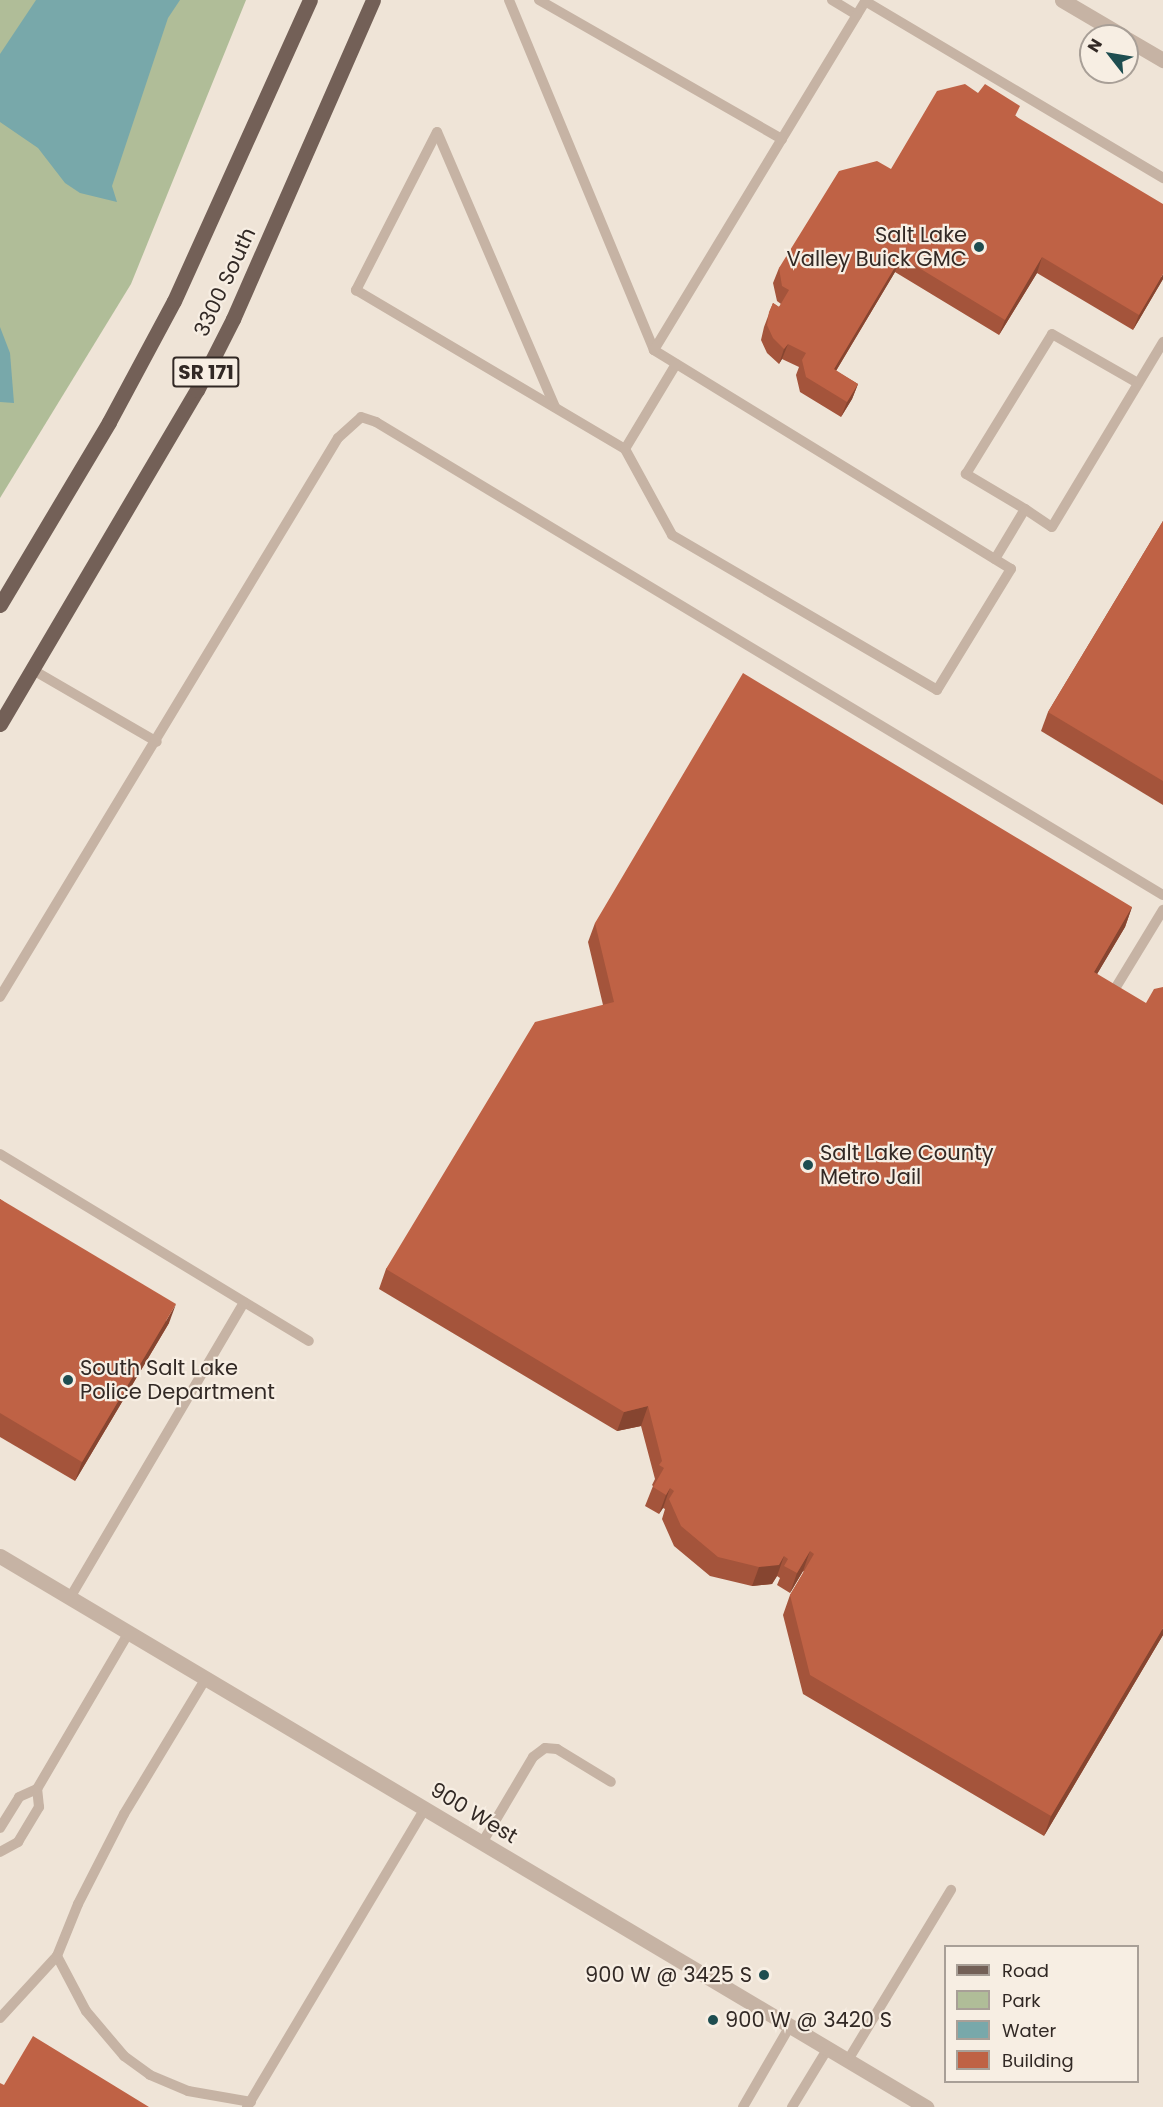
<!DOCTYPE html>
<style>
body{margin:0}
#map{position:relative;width:1163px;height:2107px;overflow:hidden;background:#efe4d7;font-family:Poppins,sans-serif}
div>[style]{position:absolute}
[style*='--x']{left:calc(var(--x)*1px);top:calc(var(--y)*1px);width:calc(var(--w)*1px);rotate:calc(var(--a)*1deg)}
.green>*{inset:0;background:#b0bd98}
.water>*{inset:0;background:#78a8aa}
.service>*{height:10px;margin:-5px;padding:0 5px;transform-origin:5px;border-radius:5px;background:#c6b3a4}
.minor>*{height:15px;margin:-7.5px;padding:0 7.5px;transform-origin:7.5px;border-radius:7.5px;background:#c6b3a4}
.tertiary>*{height:15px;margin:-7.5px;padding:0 7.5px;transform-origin:7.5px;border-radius:7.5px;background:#c6b3a4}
.primary>*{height:15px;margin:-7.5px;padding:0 7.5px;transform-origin:7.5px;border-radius:7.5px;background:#736057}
.wall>*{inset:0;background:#a4543b}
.shaded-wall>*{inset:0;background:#864530}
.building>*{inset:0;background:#bf6245}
.dots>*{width:16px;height:16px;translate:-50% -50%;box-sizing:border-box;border:3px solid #f7eee3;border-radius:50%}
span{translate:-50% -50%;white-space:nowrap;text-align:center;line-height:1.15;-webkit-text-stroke:4.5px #f7eee3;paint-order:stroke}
.shield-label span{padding:2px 4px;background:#f7eee3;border:2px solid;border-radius:4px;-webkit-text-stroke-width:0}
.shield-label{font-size:20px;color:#322925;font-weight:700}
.poi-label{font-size:21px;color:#322925}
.right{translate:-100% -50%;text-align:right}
.left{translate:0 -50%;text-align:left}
.street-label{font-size:21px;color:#322925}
.legend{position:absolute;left:944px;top:1945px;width:195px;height:138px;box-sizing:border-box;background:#f7eee3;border:2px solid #a89f97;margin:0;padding:8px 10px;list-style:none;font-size:18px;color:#322925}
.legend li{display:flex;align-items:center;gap:12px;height:30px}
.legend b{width:30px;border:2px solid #a89f97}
.north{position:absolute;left:1079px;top:24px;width:60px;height:60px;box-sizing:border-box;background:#f7eee3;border:2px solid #a89f97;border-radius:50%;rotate:301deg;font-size:16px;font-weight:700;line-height:24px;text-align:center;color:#322925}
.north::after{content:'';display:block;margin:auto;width:21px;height:27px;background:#1e4d50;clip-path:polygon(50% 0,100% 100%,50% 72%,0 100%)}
</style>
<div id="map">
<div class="green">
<i style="clip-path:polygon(0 0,246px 0,131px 284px,0 498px)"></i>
</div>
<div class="water">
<i style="clip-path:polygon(36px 0,180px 0,168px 18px,112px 186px,117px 202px,80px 193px,65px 183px,38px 148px,0 122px,0 54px)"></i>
<i style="clip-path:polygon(0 327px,10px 353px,14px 403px,0 402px)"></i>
</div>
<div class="service">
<i style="--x:509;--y:0;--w:379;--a:67.5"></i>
<i style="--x:539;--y:0;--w:280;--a:29.8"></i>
<i style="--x:832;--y:0;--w:29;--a:31"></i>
<i style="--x:865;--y:1;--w:347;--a:30.7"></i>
<i style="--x:555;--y:407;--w:299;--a:-113.2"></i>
<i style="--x:437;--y:132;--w:178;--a:117.1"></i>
<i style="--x:356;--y:290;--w:312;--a:30.6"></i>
<i style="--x:625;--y:449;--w:98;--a:61.3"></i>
<i style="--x:672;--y:535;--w:307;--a:30.3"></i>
<i style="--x:937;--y:690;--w:142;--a:-58.6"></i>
<i style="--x:1011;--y:569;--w:419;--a:-148.5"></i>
<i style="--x:654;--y:350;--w:409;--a:-58.8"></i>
<i style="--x:625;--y:449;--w:99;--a:-59"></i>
<i style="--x:1025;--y:509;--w:69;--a:-149.3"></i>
<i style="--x:966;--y:474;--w:164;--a:-58.4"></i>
<i style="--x:1052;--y:334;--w:99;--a:29.7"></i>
<i style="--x:995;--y:559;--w:58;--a:-59"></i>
<i style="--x:1025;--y:509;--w:32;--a:34"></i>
<i style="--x:1052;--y:527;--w:216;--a:-59"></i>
<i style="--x:33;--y:670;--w:143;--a:30.1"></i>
<i style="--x:0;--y:997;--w:653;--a:-58.84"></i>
<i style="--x:338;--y:438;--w:31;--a:-42"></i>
<i style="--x:361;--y:417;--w:16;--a:18"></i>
<i style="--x:376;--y:422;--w:918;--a:31.01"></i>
<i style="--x:1110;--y:997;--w:102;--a:-58.7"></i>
<i style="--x:0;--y:1154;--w:361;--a:31.2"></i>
<i style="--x:71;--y:1596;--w:341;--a:-59.5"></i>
<i style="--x:0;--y:1828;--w:36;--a:-58"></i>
<i style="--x:19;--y:1797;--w:20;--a:-24"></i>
<i style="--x:37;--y:1789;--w:182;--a:-59.6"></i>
<i style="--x:482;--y:1843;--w:100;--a:-59.3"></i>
<i style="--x:533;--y:1757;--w:15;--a:-37"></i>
<i style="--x:545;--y:1748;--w:12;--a:5"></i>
<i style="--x:557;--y:1749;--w:63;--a:31.4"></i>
<i style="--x:0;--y:1852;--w:21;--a:-29"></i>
<i style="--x:18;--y:1842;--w:41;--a:-59"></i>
<i style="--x:39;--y:1807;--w:18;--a:-96"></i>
<i style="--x:57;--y:1956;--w:62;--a:62.2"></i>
<i style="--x:86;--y:2011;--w:59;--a:49.8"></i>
<i style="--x:124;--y:2056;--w:32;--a:36"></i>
<i style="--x:150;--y:2075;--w:41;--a:22.8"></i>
<i style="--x:188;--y:2091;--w:64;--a:9.9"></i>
<i style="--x:0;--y:2018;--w:84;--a:-47.4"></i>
<i style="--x:57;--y:1956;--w:56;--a:-68"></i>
<i style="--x:78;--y:1904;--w:101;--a:-62.9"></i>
<i style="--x:124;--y:1814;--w:159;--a:-58.9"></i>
<i style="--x:848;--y:2060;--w:199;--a:-58.8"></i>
<i style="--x:247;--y:2107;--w:348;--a:-59.2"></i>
<i style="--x:743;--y:2107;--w:94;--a:-59.9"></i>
<i style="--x:792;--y:2107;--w:69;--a:-58.6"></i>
</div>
<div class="minor">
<i style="--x:0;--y:1556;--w:1078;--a:30.75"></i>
</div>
<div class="tertiary">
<i style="--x:1062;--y:0;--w:71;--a:30.5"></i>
<i style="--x:1127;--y:39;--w:42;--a:30.3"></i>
</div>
<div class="primary">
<i style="--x:0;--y:605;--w:213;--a:-59.2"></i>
<i style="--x:109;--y:422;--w:137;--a:-61.8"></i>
<i style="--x:174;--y:301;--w:330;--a:-65.7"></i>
<i style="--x:0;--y:724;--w:388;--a:-59.5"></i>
<i style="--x:197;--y:390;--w:80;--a:-63.1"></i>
<i style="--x:233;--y:319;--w:348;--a:-66.3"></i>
</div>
<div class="wall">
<i style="clip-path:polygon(978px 93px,1016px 116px,1163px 279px,1133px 330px,1037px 273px,999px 335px,895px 272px,836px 371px,858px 384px,852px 399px,841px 417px,800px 392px,796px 375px,799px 367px,782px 359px,779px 364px,767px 353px,761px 340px,764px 327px,773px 303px,779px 307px,781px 304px,777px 301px,773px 283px,779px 268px)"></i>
<i style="clip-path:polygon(1163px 521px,1163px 805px,1041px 731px,1048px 712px)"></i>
<i style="clip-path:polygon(1132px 907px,1125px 927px,1097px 974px,1163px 1635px,1044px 1836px,803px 1694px,783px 1615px,790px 1595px,804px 1572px,803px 1571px,790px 1593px,777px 1585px,780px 1578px,777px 1576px,772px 1584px,752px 1586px,710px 1576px,674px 1546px,662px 1519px,665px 1509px,663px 1508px,659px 1514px,645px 1506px,653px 1486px,652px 1485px,655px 1479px,641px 1426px,617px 1431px,379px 1289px,386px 1269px,603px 1005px,588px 942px,595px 923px)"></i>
<i style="clip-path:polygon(0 1199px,169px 1323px,75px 1481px,0 1437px)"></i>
</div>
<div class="shaded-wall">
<i style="clip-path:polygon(901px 257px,895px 272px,828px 384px,834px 369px)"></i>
<i style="clip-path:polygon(1042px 257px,1037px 273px,999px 335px,1005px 320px)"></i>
<i style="clip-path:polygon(1163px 274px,1163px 279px,1133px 330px,1139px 315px)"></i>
<i style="clip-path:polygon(788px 344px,782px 359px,779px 364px,784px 349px)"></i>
<i style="clip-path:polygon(858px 384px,852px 399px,841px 417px,847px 402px)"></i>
<i style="clip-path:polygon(1132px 907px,1125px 927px,1087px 991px,1094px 972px)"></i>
<i style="clip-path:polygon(176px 1304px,169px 1323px,75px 1481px,82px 1462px)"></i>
<i style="clip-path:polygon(648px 1406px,641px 1426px,617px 1431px,624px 1412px)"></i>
<i style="clip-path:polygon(670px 1488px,663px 1508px,659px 1514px,666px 1495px)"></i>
<i style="clip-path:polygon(810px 1551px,803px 1571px,790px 1593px,797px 1573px)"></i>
<i style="clip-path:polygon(784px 1556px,777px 1576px,772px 1584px,752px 1586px,759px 1567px)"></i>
<i style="clip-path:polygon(1163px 1628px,1163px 1635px,1044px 1836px,1051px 1816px)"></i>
</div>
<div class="building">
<i style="clip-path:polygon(965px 84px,978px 93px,985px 84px,1020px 106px,1015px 116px,1163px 204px,1163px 274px,1139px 315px,1042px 257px,1005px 320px,901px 257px,834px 369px,858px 384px,847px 402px,806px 377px,802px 360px,806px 353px,788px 344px,784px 349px,773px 338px,767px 325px,769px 312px,773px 303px,779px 307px,789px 290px,782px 286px,779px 268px,839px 171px,877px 161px,891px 169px,937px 91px)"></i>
<i style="clip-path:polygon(1163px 521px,1163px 781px,1048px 712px)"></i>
<i style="clip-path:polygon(743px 673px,1132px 907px,1094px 972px,1146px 1003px,1154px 989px,1163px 987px,1163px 1628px,1051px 1816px,810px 1675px,790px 1595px,814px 1554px,810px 1551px,797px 1573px,784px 1566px,788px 1559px,784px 1556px,779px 1565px,759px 1567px,718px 1557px,681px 1526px,669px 1499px,674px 1491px,670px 1488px,666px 1495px,653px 1487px,664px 1468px,659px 1465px,662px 1461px,648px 1406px,624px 1412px,386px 1269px,535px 1022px,614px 1002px,595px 923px)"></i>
<i style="clip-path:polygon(0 1199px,176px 1304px,82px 1462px,0 1413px)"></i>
<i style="clip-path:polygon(33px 2036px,149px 2107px,0 2107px,0 2083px,4px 2085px)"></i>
</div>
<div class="dots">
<i style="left:979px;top:247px;background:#1e4d50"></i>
<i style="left:808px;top:1165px;background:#1e4d50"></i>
<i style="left:68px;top:1380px;background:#1e4d50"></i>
<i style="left:764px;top:1975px;background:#1e4d50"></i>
<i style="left:713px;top:2020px;background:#1e4d50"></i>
</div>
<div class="shield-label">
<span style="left:206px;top:372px">SR 171</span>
</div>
<div class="poi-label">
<span class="right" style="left:967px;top:247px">Salt Lake<br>Valley Buick GMC</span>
<span class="left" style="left:820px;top:1165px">Salt Lake County<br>Metro Jail</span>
<span class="left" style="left:80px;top:1380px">South Salt Lake<br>Police Department</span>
<span class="right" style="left:752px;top:1975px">900 W @ 3425 S</span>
<span class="left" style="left:725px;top:2020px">900 W @ 3420 S</span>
</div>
<div class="street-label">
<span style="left:225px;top:282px;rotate:-65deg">3300 South</span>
<span style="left:474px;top:1813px;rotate:31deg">900 West</span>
</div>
<ul class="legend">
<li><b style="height:8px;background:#736057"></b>Road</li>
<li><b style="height:16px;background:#b0bd98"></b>Park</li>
<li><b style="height:16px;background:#78a8aa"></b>Water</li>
<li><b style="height:16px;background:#bf6245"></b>Building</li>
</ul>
<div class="north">N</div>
</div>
